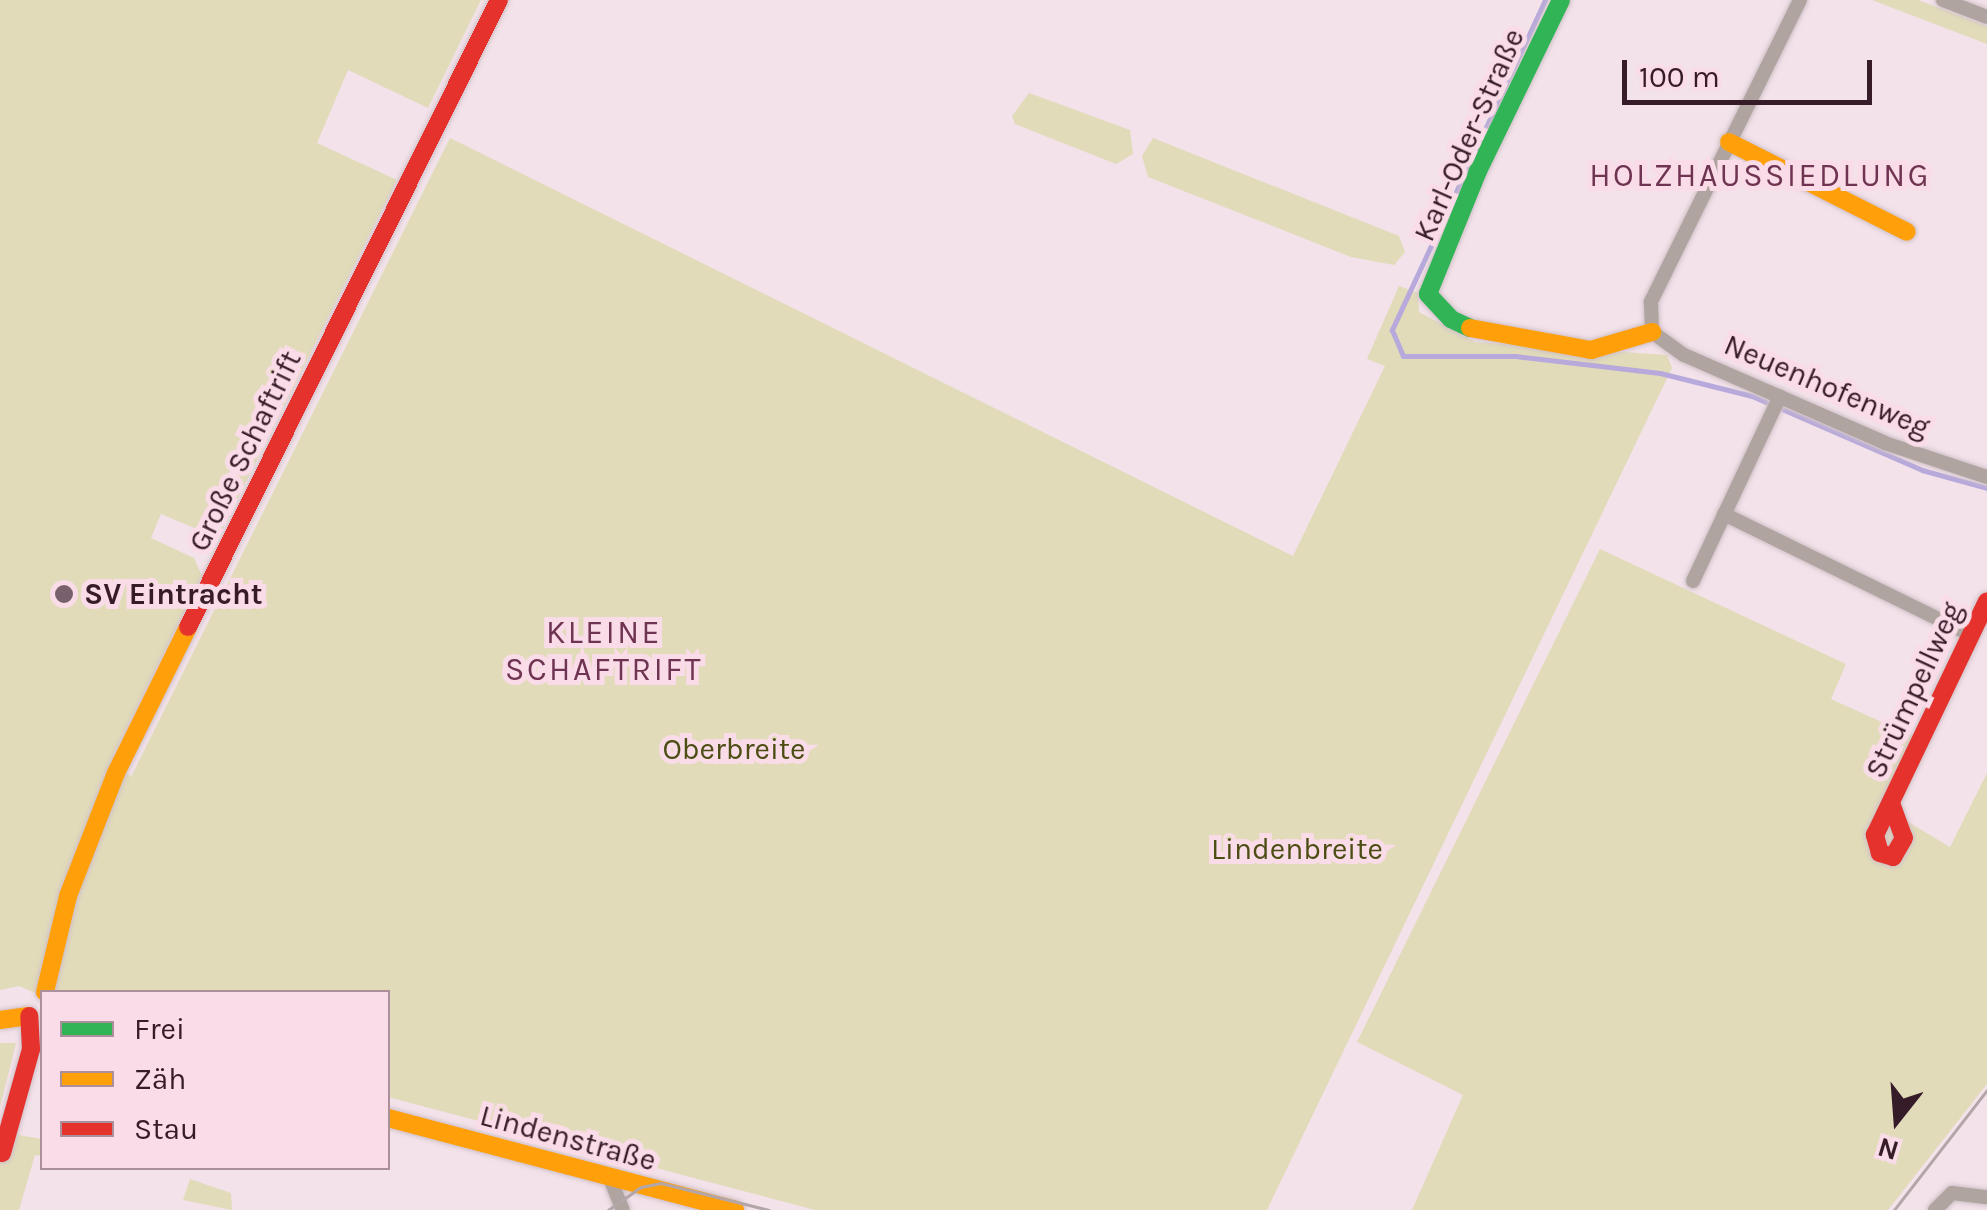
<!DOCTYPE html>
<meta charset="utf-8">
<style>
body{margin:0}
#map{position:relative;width:1987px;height:1210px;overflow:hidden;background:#f3e2e9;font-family:Karla,sans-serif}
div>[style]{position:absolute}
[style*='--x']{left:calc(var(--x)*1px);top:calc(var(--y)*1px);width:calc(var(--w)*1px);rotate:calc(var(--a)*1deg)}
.green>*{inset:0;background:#e1dbba}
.stream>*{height:5px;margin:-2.5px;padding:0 2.5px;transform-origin:2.5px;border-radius:2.5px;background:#b7a9db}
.roads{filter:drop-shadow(0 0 2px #cfc0c7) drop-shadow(0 0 2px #cfc0c7)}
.street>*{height:14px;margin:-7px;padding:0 7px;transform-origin:7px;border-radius:7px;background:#afa4a0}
.fast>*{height:18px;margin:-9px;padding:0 9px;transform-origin:9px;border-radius:9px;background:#30b455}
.slow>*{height:18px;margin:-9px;padding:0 9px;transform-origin:9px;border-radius:9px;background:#ff9f0a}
.jam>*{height:18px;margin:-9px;padding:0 9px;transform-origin:9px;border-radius:9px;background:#e5322d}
.tram>*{height:2.5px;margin:-1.25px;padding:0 1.25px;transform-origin:1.25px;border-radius:1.25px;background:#b2a6a8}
.dots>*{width:28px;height:28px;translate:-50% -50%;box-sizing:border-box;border:5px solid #f9dce8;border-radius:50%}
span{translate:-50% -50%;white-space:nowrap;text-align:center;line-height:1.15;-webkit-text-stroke:10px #f9dce8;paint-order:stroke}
.street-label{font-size:30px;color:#361c28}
.poi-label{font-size:30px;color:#361c28;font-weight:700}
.left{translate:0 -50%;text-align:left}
.park-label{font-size:30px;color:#4b4d13}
.neighbourhood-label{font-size:32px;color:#6f3451;letter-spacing:2.5px}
.legend{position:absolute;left:40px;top:990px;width:350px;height:180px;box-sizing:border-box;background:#f9dce8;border:2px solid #ab8f9b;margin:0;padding:12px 18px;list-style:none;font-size:30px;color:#361c28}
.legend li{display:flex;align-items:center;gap:20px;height:50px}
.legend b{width:50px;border:2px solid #ab8f9b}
.north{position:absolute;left:1847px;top:1070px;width:100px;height:100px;-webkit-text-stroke:8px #f9dce8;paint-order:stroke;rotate:197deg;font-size:28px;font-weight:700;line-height:40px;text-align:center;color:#361c28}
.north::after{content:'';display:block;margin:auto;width:35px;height:45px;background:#361c28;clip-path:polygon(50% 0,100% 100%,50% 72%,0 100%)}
.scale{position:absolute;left:1622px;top:60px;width:250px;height:45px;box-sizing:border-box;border:5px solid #361c28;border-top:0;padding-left:12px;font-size:30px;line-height:35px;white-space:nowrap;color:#361c28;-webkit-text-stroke:8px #f9dce8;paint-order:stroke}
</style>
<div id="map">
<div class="green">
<i style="clip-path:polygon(0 0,481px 0,428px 108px,348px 70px,317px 143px,397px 180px,218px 538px,161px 514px,151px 538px,194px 558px,202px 576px,113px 756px,131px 777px,450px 138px,1293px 556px,1385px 366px,1367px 359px,1399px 286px,1418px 293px,1419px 312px,1475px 342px,1667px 355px,1672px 368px,1267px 1210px,815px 1210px,388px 1097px,388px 992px,42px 996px,19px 986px,0 990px)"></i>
<i style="clip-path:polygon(1872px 0,1918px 0,1987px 26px,1987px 44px)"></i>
<i style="clip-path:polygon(1029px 93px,1130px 130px,1133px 154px,1116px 164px,1015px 124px,1012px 116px)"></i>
<i style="clip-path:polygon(1153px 138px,1399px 236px,1405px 252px,1394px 265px,1351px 257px,1148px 177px,1142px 156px)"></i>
<i style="clip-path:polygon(1600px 549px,1846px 664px,1831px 699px,1917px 738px,1881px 806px,1950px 847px,1987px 773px,1987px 1084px,1888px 1210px,1412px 1210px,1463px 1095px,1357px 1042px)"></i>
<i style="clip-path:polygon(0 1043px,16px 1043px,0 1107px)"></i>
<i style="clip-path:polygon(0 1132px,42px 1139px,42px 1156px,35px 1155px,19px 1210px,0 1210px)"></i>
<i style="clip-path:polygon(190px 1179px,231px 1193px,232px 1210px,183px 1200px)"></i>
</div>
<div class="stream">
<i style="--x:1545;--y:0;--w:364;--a:114.9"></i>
<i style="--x:1392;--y:330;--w:28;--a:67"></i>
<i style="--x:1403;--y:356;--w:112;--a:0"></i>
<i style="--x:1515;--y:356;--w:146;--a:6.7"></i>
<i style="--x:1660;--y:373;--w:95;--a:14"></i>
<i style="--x:1752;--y:396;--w:185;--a:23.5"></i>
<i style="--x:1922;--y:470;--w:67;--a:15.5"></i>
</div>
<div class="roads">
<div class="street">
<i style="--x:1800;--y:0;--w:337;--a:116.3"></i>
<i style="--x:1651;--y:302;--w:30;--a:88"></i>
<i style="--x:1652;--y:332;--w:39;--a:36"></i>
<i style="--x:1684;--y:355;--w:219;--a:23.6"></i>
<i style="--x:1885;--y:443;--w:108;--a:18.4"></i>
<i style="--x:1943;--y:0;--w:47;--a:21.1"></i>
<i style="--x:1724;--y:514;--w:275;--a:26.1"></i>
<i style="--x:1693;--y:581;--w:204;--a:-64.8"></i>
<i style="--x:611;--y:1181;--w:31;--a:68"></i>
<i style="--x:1935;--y:1210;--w:24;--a:-45"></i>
<i style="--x:1952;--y:1193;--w:35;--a:7"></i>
</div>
<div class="fast">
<i style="--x:1470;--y:328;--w:21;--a:-155"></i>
<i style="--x:1451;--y:319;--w:34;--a:-133"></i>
<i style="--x:1428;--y:294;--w:133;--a:-67.9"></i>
<i style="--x:1478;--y:171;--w:190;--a:-64.1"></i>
</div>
<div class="slow">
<i style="--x:1729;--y:142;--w:199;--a:26.8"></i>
<i style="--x:1470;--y:328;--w:123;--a:10.3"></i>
<i style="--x:1591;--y:350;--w:64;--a:-16.4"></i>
<i style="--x:45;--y:992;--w:99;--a:-76.5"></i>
<i style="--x:68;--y:896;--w:132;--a:-68.7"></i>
<i style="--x:116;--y:773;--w:163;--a:-63.7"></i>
<i style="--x:0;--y:1020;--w:29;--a:-8"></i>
<i style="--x:388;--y:1118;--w:359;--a:14.8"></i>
</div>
<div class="jam">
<i style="--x:188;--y:627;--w:700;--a:-63.62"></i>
<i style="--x:1891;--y:803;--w:37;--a:70"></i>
<i style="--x:1904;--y:838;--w:22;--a:120"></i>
<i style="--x:1893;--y:857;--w:14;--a:-163"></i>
<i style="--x:1880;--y:853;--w:19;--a:-106"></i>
<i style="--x:1875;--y:835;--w:259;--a:-64.4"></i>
<i style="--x:2;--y:1153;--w:108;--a:-74.4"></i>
<i style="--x:31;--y:1049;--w:33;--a:-93"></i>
</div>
</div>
<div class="tram">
<i style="--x:608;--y:1210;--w:40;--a:-34.9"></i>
<i style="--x:641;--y:1187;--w:20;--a:-11"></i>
<i style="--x:661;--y:1183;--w:111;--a:14"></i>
<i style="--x:1894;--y:1210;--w:152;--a:-52.2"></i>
</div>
<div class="dots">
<i style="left:64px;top:594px;background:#78616c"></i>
</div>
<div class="street-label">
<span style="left:1469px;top:135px;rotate:-66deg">Karl-Oder-Straße</span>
<span style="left:1827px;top:386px;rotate:23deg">Neuenhofenweg</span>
<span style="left:245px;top:451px;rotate:-64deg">Große Schaftrift</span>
<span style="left:1914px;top:690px;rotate:-65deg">Strümpellweg</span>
<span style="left:568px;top:1138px;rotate:15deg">Lindenstraße</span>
</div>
<div class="poi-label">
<span class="left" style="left:84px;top:594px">SV Eintracht</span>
</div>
<div class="park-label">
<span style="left:734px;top:749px">Oberbreite</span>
<span style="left:1297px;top:849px">Lindenbreite</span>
</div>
<div class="neighbourhood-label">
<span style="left:1760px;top:176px">HOLZHAUSSIEDLUNG</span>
<span style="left:604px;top:652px">KLEINE<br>SCHAFTRIFT</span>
</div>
<ul class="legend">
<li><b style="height:12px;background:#30b455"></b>Frei</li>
<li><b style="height:12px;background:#ff9f0a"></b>Zäh</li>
<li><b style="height:12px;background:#e5322d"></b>Stau</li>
</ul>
<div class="north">N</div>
<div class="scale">100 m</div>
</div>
